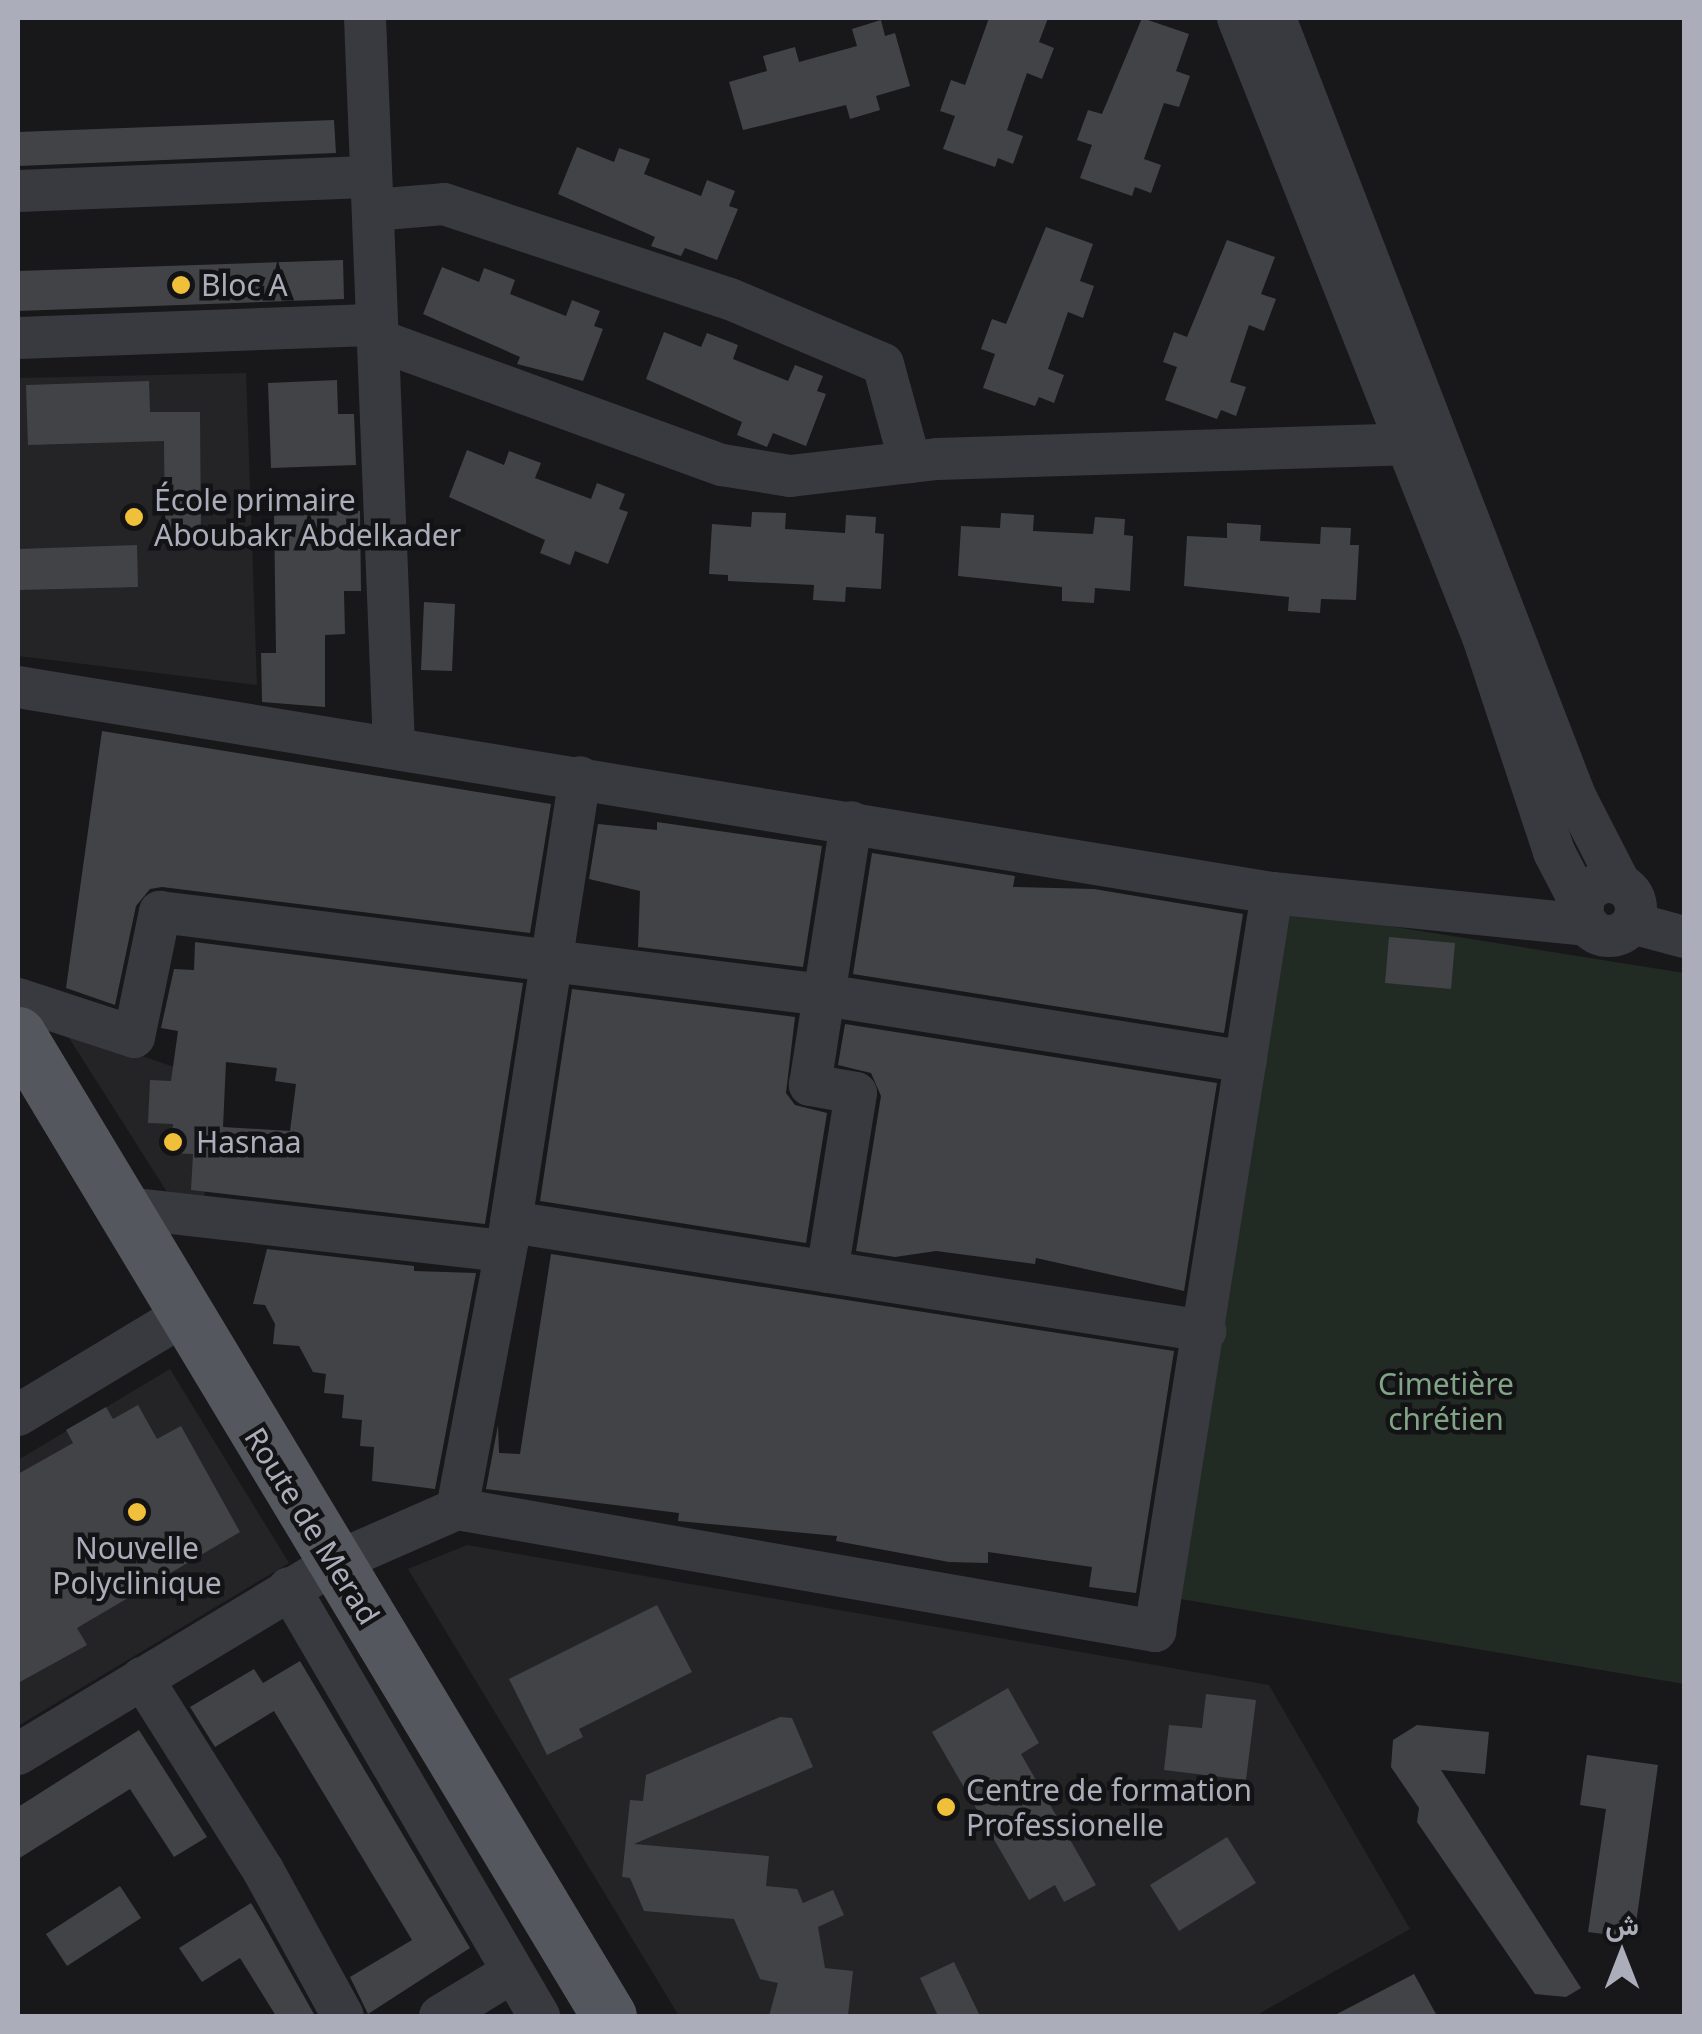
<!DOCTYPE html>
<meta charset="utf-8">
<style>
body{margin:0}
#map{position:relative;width:1702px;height:2034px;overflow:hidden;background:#18181a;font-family:"Noto Sans",Vazirmatn,sans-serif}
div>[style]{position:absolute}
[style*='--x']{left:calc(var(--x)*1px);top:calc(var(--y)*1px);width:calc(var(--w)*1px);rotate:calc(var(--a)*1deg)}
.built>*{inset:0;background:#242427}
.green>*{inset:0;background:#222a24}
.building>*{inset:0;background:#424347}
.minor>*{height:42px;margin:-21px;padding:0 21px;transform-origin:21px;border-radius:21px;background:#393a3f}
.minor>.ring{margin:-21px;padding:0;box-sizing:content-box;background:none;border:42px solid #393a3f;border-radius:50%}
.major>*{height:55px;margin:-27.5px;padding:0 27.5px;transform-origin:27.5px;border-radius:27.5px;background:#55575e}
.dots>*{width:28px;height:28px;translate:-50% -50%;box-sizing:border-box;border:5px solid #131315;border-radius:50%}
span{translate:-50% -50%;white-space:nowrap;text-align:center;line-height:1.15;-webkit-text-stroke:9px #131315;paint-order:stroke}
.poi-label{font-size:30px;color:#abaeba}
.left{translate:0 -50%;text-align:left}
.park-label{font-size:30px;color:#82a486}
.street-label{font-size:30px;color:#abaeba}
.frame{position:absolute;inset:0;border:20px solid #abaeba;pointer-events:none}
.north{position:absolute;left:1572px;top:1904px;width:100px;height:100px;-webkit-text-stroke:8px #131315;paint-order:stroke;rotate:0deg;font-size:28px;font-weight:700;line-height:40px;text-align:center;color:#abaeba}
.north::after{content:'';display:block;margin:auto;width:35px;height:45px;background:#abaeba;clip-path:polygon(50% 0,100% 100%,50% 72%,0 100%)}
</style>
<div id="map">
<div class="built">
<i style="clip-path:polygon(246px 373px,257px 685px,18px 656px,18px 378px)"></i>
<i style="clip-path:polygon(64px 1030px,219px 1082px,203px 1208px,174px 1203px)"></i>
<i style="clip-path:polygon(170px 1369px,289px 1563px,18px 1726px,18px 1460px)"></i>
<i style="clip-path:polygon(467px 1545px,1269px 1685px,1410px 1929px,1255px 2016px,679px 2016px,408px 1569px)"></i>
</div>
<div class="green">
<i style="clip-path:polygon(1282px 909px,1684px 973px,1684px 1684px,1175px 1598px)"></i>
</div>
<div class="building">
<i style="clip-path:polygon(989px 18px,1048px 18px,1039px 42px,1054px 48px,1042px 79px,1027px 73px,1007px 130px,1023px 136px,1013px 164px,998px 158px,995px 167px,943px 149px,955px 116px,940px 111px,951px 80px,965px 85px)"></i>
<i style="clip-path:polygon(1142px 18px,1189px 34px,1176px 71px,1190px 76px,1179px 107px,1164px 103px,1144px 159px,1161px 165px,1151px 193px,1135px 187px,1132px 196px,1080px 178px,1092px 145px,1077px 140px,1088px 110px,1102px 114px)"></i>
<i style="clip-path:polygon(881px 20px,885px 36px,895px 33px,910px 86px,876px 96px,880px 110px,850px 119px,846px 105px,743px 130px,729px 82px,767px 71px,763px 56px,795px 47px,799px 62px,857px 46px,852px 29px)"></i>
<i style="clip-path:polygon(334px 120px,336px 153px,18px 166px,18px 132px)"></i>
<i style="clip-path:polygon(577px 147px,614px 162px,619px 148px,650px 159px,644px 174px,701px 196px,707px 180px,735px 191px,729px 206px,738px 209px,717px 260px,685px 248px,681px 256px,651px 246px,655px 237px,558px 194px)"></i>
<i style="clip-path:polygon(1046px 227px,1093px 244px,1080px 281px,1094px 286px,1083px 318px,1068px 312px,1048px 369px,1064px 375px,1054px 403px,1039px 397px,1035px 406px,983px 388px,995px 354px,981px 349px,992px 319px,1006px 324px)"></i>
<i style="clip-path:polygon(1227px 240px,1275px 257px,1261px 294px,1276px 299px,1264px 331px,1249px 325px,1230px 382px,1246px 387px,1236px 416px,1221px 410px,1217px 419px,1165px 400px,1177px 367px,1163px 362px,1174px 332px,1187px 337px)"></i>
<i style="clip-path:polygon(343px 260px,344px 299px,18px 311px,18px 271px)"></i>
<i style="clip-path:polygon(442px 267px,479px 282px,484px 268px,515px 280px,510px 294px,566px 316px,572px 300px,600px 311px,594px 326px,603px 329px,583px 381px,517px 364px,520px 357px,423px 314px)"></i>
<i style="clip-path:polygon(664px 332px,701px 347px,707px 333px,738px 345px,733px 359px,788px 381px,795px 365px,823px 376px,817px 391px,826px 394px,806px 446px,773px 433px,767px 447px,737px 435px,742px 422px,646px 379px)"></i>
<i style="clip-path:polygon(337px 380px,338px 414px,354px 414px,356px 465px,271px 468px,268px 383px)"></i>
<i style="clip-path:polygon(149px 381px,150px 412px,200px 412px,201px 538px,165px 538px,164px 441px,28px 445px,26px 385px)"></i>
<i style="clip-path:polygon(467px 450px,504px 465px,509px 451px,541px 463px,535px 478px,591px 499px,597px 483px,625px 494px,619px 509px,628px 512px,608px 564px,575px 551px,570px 565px,540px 553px,545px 540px,449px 497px)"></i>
<i style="clip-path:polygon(360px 511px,361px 591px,344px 591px,345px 634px,325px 635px,325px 707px,262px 702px,261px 653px,276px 653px,274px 512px)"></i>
<i style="clip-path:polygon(752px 512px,786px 513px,785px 529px,845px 533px,846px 515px,876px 517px,875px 533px,884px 534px,881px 589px,846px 587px,845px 602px,813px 600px,814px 585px,728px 581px,728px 575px,709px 574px,712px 524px,751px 527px)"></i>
<i style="clip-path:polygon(1001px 513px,1034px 515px,1033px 531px,1093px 534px,1095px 517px,1125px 519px,1124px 535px,1133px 536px,1130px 591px,1095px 588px,1094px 603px,1062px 601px,1062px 587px,958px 576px,961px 526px,1000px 528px)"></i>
<i style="clip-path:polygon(1227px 523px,1261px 525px,1260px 541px,1320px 544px,1321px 527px,1351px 528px,1350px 545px,1359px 545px,1356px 600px,1321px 599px,1320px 613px,1288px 611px,1289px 597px,1184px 586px,1187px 536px,1227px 538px)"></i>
<i style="clip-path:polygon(137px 545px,138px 587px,18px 590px,18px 549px)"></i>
<i style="clip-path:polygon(424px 602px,455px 604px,452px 671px,421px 670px)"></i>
<i style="clip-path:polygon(102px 731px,551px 804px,530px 933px,162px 887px,150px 889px,136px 906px,115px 1005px,66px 988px)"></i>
<i style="clip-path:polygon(657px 822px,822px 846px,803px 967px,638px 947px,640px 891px,589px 879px,598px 824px,657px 830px)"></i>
<i style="clip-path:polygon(872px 853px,1015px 876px,1013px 887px,1094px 889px,1243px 914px,1224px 1033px,853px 974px)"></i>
<i style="clip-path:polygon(1389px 937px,1455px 943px,1451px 989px,1385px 983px)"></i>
<i style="clip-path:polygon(evenodd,195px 942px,523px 983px,485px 1224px,191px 1190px,193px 1154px,171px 1153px,173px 1124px,148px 1123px,150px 1080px,171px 1081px,178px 1031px,161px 1028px,174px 969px,194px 970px,195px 942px,226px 1062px,277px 1068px,275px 1081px,296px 1084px,290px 1131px,223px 1127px,226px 1062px)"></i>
<i style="clip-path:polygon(572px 989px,795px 1017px,786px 1093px,795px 1105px,827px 1113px,806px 1243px,540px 1201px)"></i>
<i style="clip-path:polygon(845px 1024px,1217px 1083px,1184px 1291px,1036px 1258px,1035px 1264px,936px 1251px,895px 1257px,856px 1251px,881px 1096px,871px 1073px,838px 1065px)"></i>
<i style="clip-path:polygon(267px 1249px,414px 1266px,414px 1271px,476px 1273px,435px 1489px,372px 1481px,374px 1447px,360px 1446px,362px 1420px,342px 1418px,344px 1395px,324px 1393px,326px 1374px,313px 1372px,299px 1346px,273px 1344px,275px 1324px,265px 1305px,253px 1304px)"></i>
<i style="clip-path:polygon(551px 1254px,1174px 1351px,1136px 1593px,1089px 1587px,1092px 1567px,988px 1552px,988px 1563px,949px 1562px,836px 1541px,837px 1536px,678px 1521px,679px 1513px,486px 1489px,498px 1425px,499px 1453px,520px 1454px)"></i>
<i style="clip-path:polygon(138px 1405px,157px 1439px,181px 1426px,240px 1532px,77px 1628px,87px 1645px,18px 1683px,18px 1474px,73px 1443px,66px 1430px,106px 1407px,113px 1419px)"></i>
<i style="clip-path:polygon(657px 1605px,692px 1672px,579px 1729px,583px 1737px,547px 1755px,509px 1679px)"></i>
<i style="clip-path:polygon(300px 1661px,470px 1948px,368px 2014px,350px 1977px,412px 1940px,274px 1711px,215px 1747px,190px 1707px,254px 1669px,263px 1683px)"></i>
<i style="clip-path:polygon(1008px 1688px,1039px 1743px,1021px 1754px,1096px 1885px,1064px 1902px,1055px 1885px,1029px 1900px,932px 1732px)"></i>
<i style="clip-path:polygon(1206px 1694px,1256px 1700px,1246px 1780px,1164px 1770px,1169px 1725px,1202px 1728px)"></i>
<i style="clip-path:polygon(780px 1717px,792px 1718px,813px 1767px,634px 1844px,769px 1856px,766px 1886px,797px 1889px,803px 1903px,833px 1890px,844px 1915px,818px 1927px,825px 1968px,853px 1971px,848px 2016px,769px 2016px,778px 1983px,760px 1979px,734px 1919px,644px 1911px,630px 1878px,622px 1877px,630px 1800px,643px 1801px,646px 1775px)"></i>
<i style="clip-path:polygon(1417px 1725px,1489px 1732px,1485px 1774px,1441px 1770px,1581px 1988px,1566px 1997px,1535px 1994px,1417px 1822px,1419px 1808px,1391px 1767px,1393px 1740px)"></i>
<i style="clip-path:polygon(139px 1730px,207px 1837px,174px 1857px,130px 1789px,18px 1859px,18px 1807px)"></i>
<i style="clip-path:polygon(1587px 1755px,1658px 1765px,1634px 1938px,1588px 1932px,1606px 1809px,1580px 1805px)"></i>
<i style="clip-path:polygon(1227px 1837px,1256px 1883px,1179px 1931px,1150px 1885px)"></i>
<i style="clip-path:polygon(120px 1886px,141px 1918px,67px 1966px,46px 1934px)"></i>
<i style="clip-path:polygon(251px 1903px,263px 1923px,315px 2016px,276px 2016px,240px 1958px,202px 1982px,179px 1948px)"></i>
<i style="clip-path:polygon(954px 1962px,980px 2016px,938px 2016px,920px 1978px)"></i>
<i style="clip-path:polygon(1414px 1974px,1437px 2016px,1333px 2016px)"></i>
</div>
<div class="minor">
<i style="--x:365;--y:18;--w:728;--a:87.72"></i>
<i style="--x:1238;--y:18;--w:666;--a:68.41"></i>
<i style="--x:1483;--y:637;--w:226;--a:71.7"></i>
<i style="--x:1554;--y:852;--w:63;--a:62.6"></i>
<i style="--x:1275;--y:18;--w:834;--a:68.91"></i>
<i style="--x:1575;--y:796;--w:99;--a:62.9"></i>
<i style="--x:18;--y:191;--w:353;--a:-2.3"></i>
<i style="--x:373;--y:210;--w:71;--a:-4.8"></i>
<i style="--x:444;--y:204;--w:301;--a:18.4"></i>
<i style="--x:730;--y:299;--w:166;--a:23"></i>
<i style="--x:883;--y:364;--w:102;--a:74.6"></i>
<i style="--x:18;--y:338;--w:359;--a:-2.1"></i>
<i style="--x:378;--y:340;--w:366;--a:20"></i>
<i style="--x:722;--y:465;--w:69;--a:9.2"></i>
<i style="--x:790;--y:476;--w:148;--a:-6.6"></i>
<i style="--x:937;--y:459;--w:470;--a:-1.8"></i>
<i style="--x:18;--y:687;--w:1271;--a:9.33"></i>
<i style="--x:1272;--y:893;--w:318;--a:5.8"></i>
<i class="ring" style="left:1582px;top:882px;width:12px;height:12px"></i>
<i style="--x:1632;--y:923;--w:54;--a:15.1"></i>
<i style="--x:18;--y:999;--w:122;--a:18.1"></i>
<i style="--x:134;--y:1037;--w:128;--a:-78.3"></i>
<i style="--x:160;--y:912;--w:669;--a:7.13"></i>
<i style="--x:824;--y:995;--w:427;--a:9"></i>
<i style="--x:118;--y:1207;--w:389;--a:6.5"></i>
<i style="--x:511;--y:1222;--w:703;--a:8.93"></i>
<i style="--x:827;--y:1272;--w:181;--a:-80.8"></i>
<i style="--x:856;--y:1093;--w:47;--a:-170.1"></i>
<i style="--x:810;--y:1085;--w:266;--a:-81.1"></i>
<i style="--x:18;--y:1415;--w:192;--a:-31.1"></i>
<i style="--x:457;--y:1509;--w:292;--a:-79.3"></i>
<i style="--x:511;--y:1222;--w:450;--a:-81.2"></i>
<i style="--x:289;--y:1588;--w:496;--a:59.7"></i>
<i style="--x:142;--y:1678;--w:227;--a:57.8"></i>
<i style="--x:263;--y:1870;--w:166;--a:61.3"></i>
<i style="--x:18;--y:1754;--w:371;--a:-31.1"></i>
<i style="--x:336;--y:1562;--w:132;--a:-23.7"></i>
<i style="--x:457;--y:1509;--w:709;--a:9.91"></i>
<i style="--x:1155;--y:1631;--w:747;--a:-80.99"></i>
<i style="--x:440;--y:2016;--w:85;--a:-31.1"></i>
</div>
<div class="major">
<i style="--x:18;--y:1034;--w:1146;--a:58.96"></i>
</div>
<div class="dots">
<i style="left:181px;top:285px;background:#f0c03a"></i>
<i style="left:134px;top:517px;background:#f0c03a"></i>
<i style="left:173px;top:1142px;background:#f0c03a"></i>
<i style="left:137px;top:1512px;background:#f0c03a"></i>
<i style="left:946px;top:1807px;background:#f0c03a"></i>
</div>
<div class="poi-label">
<span class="left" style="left:201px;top:285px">Bloc A</span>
<span class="left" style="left:154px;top:517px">École primaire<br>Aboubakr Abdelkader</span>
<span class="left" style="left:196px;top:1142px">Hasnaa</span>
<span style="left:137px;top:1565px">Nouvelle<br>Polyclinique</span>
<span class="left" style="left:966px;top:1807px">Centre de formation<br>Professionelle</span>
</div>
<div class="park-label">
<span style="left:1446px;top:1401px">Cimetière<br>chrétien</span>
</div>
<div class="street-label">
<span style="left:312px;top:1526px;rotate:58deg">Route de Merad</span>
</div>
<div class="frame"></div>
<div class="north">ش</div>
</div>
